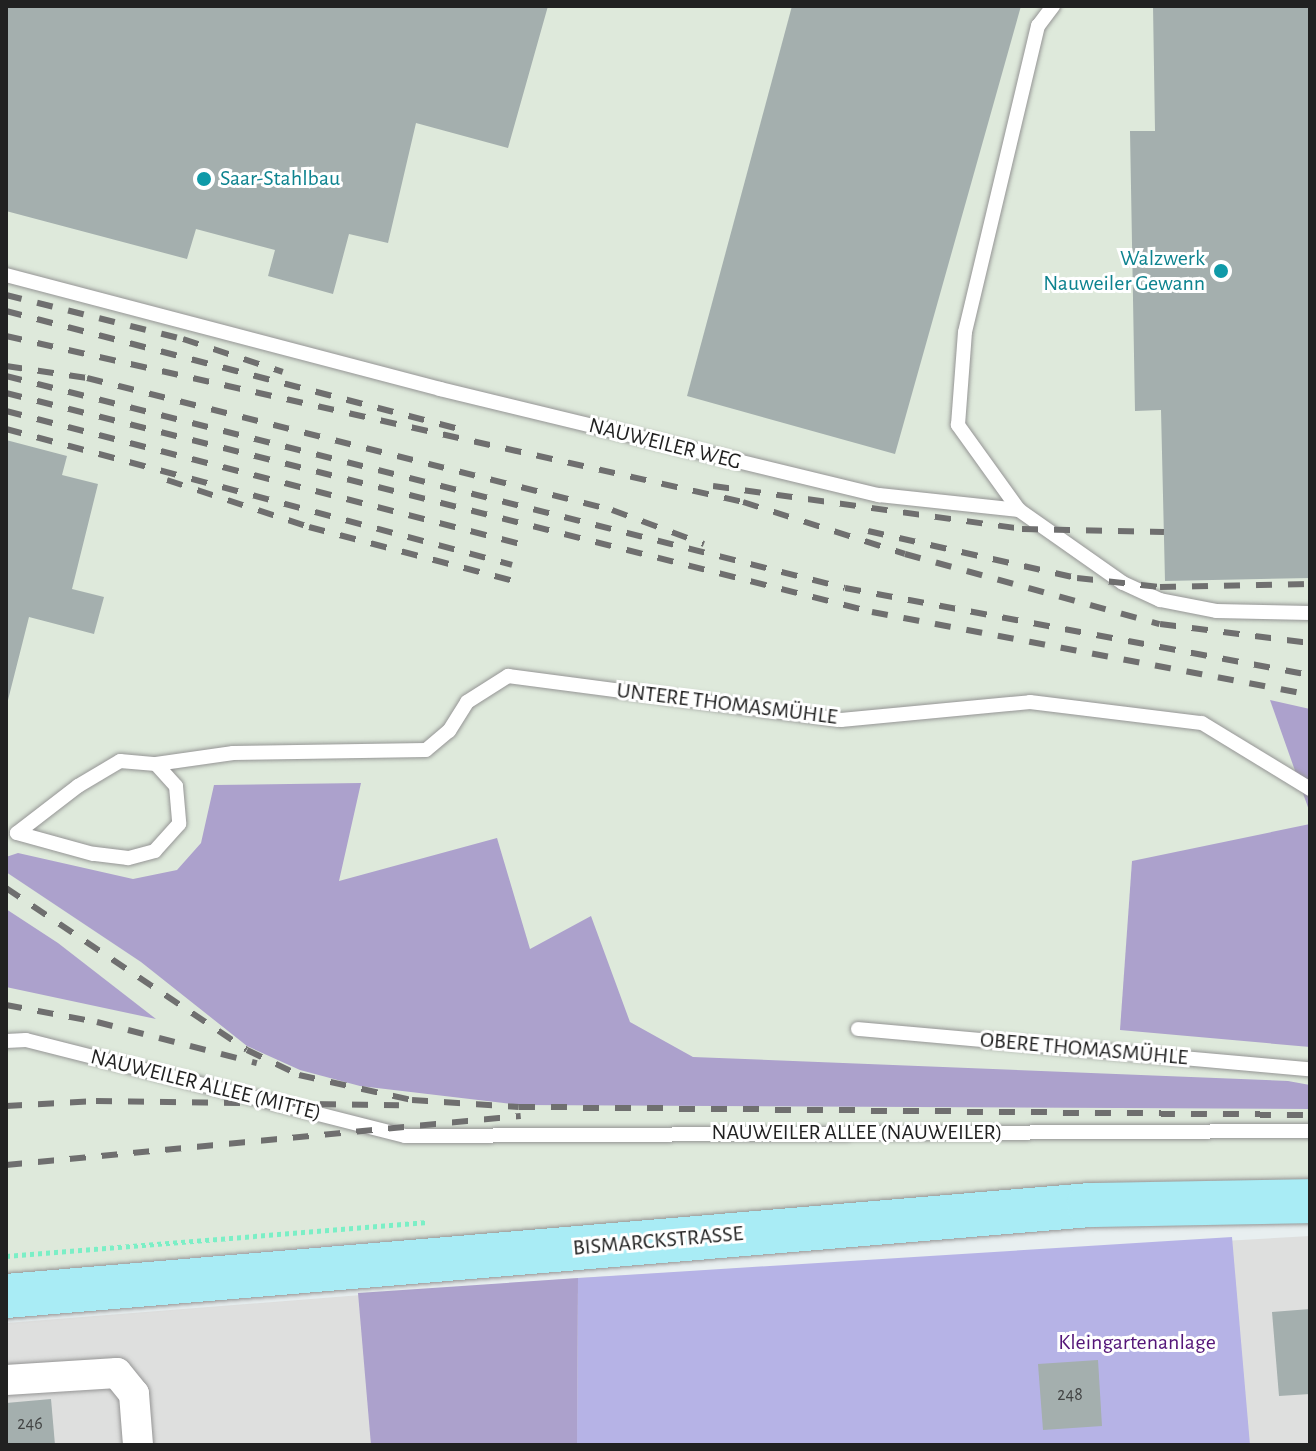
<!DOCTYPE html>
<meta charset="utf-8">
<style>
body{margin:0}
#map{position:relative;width:1316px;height:1451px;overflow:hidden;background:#e8eff0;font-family:"Alegreya Sans",sans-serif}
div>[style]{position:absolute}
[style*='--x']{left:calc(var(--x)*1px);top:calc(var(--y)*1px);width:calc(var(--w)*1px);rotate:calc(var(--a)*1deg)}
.residential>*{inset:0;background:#dedfde}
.industrial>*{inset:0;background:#dee9db}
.grass>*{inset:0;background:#b6b3e6}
.forest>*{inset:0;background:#aca1cc}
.building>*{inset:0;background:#a4afae}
.path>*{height:5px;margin-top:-2.5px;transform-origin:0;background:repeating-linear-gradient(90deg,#7befc6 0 4px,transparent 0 8px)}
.roads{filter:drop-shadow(0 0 2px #959595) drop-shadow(0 0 2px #959595)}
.lane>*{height:14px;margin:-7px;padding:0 7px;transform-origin:7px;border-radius:7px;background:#fff}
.street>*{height:30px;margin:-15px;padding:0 15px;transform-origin:15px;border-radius:15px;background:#fff}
.primary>*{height:44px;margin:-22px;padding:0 22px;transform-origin:22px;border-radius:22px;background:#a9ecf5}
.rail>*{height:6px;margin-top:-3px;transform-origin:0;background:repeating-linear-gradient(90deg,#6f6f6f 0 16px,transparent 0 32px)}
.dots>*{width:22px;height:22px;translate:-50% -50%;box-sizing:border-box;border:4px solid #fff;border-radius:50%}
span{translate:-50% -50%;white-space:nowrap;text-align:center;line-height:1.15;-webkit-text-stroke:6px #fff;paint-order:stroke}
.number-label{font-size:18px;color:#424444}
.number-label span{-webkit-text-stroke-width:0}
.culture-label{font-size:22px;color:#0d838f}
.left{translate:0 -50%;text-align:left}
.right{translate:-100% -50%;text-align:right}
.street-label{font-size:22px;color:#212121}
.park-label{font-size:22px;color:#541578}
.frame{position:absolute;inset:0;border:8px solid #212121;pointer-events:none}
</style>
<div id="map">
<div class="residential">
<i style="clip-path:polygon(1310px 1236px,1310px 1445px,6px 1445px,6px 1323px,578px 1278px)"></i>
</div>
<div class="industrial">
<i style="clip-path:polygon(6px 6px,1310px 6px,1310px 1180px,330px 1245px,6px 1274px)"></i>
</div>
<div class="grass">
<i style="clip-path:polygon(1232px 1237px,1250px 1445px,577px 1445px,578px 1278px)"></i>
</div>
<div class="forest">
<i style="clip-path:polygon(1270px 700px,1310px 709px,1310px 813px)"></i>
<i style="clip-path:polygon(361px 783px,339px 881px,497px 838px,530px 949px,591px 916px,630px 1022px,693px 1057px,1288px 1081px,1310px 1085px,1310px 1109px,521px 1105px,360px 1086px,300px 1070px,247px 1046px,141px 962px,6px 872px,6px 857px,18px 853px,133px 879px,177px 870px,201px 843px,214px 785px)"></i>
<i style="clip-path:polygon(1310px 824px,1310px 1047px,1120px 1030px,1132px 861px)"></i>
<i style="clip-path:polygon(6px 909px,58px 943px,156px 1019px,6px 987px)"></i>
<i style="clip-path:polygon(578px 1278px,577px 1445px,371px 1445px,358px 1293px)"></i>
</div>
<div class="building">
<i style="clip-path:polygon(6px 6px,548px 6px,508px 148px,416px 123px,388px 243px,349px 234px,333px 294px,268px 276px,275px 250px,196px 229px,187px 259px,6px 211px)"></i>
<i style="clip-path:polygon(792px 6px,1021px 6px,895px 454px,687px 396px)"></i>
<i style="clip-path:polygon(1153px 6px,1310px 6px,1310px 578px,1165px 581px,1161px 410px,1135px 411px,1130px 131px,1155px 131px)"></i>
<i style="clip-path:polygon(6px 440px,67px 456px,62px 475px,98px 484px,72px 589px,104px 597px,94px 634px,29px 617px,7px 704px)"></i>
<i style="clip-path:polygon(1310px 1309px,1310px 1394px,1279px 1396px,1272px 1312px)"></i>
<i style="clip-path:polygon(1098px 1360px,1102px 1426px,1043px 1430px,1038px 1364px)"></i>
<i style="clip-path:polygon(51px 1399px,55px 1445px,6px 1445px,6px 1403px)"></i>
</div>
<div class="path">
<i style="--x:6;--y:1256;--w:423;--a:-4.6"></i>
</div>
<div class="roads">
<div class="lane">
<i style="--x:6;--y:275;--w:449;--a:14.7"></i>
<i style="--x:440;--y:389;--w:452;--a:13.6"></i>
<i style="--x:879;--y:495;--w:141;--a:6.1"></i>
<i style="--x:1019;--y:510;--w:127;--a:35.1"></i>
<i style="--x:1123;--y:583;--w:41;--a:24.7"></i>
<i style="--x:1160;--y:600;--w:57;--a:11.1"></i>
<i style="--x:1216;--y:611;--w:94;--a:1.2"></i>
<i style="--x:1019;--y:510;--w:105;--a:-125.7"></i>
<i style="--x:958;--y:425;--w:93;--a:-85.7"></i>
<i style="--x:965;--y:332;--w:315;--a:-76.6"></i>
<i style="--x:1038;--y:26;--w:25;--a:-53"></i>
<i style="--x:156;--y:764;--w:30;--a:48"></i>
<i style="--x:176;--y:786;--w:38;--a:85"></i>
<i style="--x:179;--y:824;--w:36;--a:132"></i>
<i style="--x:155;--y:851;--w:28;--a:165"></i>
<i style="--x:128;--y:858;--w:35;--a:-173"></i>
<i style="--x:93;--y:854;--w:79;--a:-164.6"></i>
<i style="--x:17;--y:833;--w:77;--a:-37.6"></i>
<i style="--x:78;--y:786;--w:49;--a:-30.8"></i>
<i style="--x:120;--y:761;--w:36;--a:5"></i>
<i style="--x:156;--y:764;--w:78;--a:-8.1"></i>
<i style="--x:233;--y:753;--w:193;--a:-0.9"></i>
<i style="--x:426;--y:750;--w:30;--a:-40"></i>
<i style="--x:449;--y:731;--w:34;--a:-58"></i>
<i style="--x:467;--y:702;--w:49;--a:-32.4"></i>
<i style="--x:508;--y:676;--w:336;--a:7.5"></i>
<i style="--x:841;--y:720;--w:190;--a:-5.4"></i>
<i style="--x:1030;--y:702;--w:173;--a:7"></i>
<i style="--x:1202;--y:723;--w:127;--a:31.4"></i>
<i style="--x:858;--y:1029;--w:454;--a:5.1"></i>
<i style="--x:6;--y:1041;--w:20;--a:-3"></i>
<i style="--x:26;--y:1040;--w:391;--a:14.2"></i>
<i style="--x:405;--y:1136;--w:905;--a:-0.32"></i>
</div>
<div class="street">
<i style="--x:6;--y:1380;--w:111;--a:-3.6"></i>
<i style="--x:117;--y:1373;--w:27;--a:51"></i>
<i style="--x:134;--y:1394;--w:51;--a:85.5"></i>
</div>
<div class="primary">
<i style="--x:6;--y:1296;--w:1087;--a:-4.8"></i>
<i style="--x:1089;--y:1205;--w:221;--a:-1"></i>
</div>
</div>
<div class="rail">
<i style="--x:6;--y:295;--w:182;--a:14"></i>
<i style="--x:183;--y:339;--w:105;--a:18.3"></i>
<i style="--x:6;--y:311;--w:475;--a:14.6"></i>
<i style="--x:6;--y:336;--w:755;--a:12.69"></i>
<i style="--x:743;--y:502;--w:170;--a:17.8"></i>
<i style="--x:905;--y:554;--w:264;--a:15.4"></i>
<i style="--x:1160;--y:624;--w:151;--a:7.2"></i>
<i style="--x:6;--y:366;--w:82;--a:8.4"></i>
<i style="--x:87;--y:378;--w:541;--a:14.11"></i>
<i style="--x:612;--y:510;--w:98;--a:20.3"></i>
<i style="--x:6;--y:376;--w:865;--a:14.18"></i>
<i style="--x:845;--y:588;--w:473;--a:10.6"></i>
<i style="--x:6;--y:393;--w:893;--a:14.19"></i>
<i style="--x:872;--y:612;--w:446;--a:10.7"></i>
<i style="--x:6;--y:411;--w:539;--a:14.5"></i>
<i style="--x:6;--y:429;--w:524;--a:15.04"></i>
<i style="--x:167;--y:480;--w:150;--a:18.3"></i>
<i style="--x:309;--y:527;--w:215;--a:14.8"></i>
<i style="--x:713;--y:486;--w:312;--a:7.9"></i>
<i style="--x:1022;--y:529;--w:142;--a:1.2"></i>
<i style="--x:868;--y:531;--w:214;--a:12.7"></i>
<i style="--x:1077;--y:578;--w:83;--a:6.2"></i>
<i style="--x:1160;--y:587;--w:150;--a:-1.1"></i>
<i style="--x:6;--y:888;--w:290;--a:33.9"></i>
<i style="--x:247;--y:1050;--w:58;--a:25.7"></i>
<i style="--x:299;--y:1075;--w:116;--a:12.5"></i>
<i style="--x:412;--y:1100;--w:107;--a:3.7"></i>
<i style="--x:519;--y:1107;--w:791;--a:0.58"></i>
<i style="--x:6;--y:1005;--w:93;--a:10.6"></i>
<i style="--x:97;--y:1022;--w:165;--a:14.4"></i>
<i style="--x:6;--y:1106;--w:90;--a:-3.2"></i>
<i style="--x:96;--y:1101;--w:303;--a:0.8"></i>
<i style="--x:6;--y:1165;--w:517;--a:-5.44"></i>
</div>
<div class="dots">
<i style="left:204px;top:179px;background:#0f9aa8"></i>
<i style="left:1221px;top:271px;background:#0f9aa8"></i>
</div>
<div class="number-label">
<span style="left:1070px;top:1395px">248</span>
<span style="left:30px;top:1424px">246</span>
</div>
<div class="culture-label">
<span class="left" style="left:220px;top:179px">Saar-Stahlbau</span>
<span class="right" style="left:1205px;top:271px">Walzwerk<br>Nauweiler Gewann</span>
</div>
<div class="street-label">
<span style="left:665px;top:444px;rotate:14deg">NAUWEILER WEG</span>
<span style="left:727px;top:704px;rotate:7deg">UNTERE THOMASMÜHLE</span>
<span style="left:1084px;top:1049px;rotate:5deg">OBERE THOMASMÜHLE</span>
<span style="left:206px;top:1085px;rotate:14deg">NAUWEILER ALLEE (MITTE)</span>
<span style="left:857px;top:1133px">NAUWEILER ALLEE (NAUWEILER)</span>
<span style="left:658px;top:1241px;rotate:-5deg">BISMARCKSTRASSE</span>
</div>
<div class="park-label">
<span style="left:1137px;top:1343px">Kleingartenanlage</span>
</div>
<div class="frame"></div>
</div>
